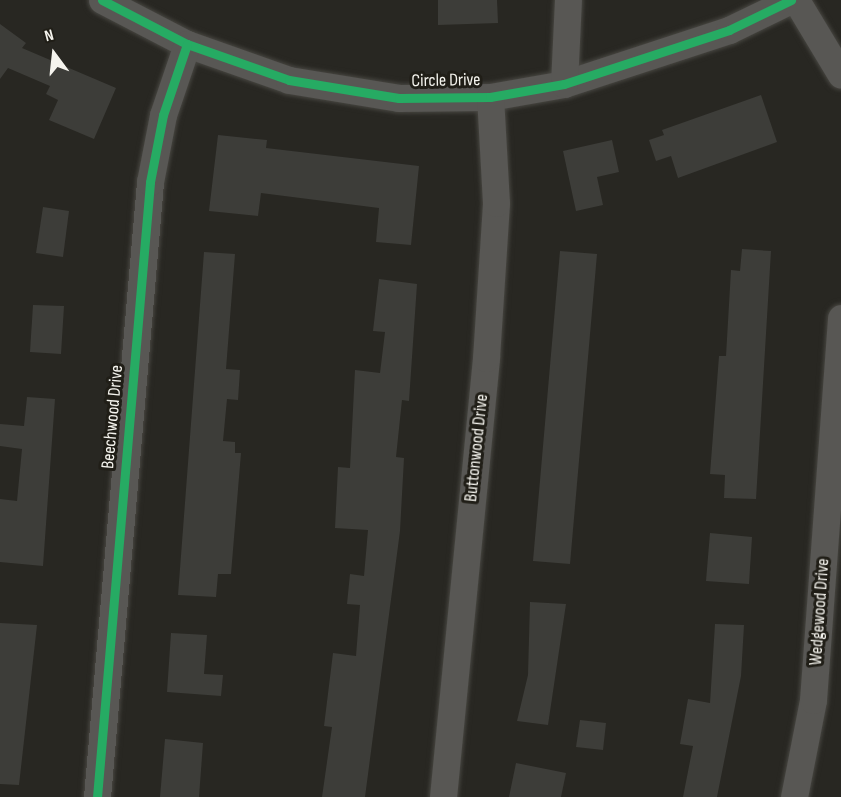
<!DOCTYPE html>
<style>
body{margin:0}
#map{position:relative;width:841px;height:797px;overflow:hidden;background:#282722;font-family:"Sofia Sans Condensed",sans-serif}
div>[style]{position:absolute}
[style*='--x']{left:calc(var(--x)*1px);top:calc(var(--y)*1px);width:calc(var(--w)*1px);rotate:calc(var(--a)*1deg)}
.building>*{inset:0;background:#3d3d39}
.roads{filter:drop-shadow(0 0 2px #474641) drop-shadow(0 0 2px #474641)}
.minor>*{height:27px;margin:-13.5px;padding:0 13.5px;transform-origin:13.5px;border-radius:13.5px;background:#585754}
.cycleway>*{height:9px;margin:-4.5px;padding:0 4.5px;transform-origin:4.5px;border-radius:4.5px;background:#26ab63}
span{translate:-50% -50%;white-space:nowrap;text-align:center;line-height:1.15;-webkit-text-stroke:6px #201e17;paint-order:stroke}
.street-label{font-size:18px;color:#f5f4ee}
.north{position:absolute;left:24px;top:24px;width:60px;height:60px;-webkit-text-stroke:4px #201e17;paint-order:stroke;rotate:345deg;font-size:16px;font-weight:700;line-height:24px;text-align:center;color:#f5f4ee}
.north::after{content:'';display:block;margin:auto;width:21px;height:27px;background:#f5f4ee;clip-path:polygon(50% 0,100% 100%,50% 72%,0 100%)}
</style>
<div id="map">
<div class="building">
<i style="clip-path:polygon(438px 0,497px 0,498px 23px,438px 25px)"></i>
<i style="clip-path:polygon(0 24px,26px 43px,22px 48px,116px 88px,94px 139px,49px 120px,58px 100px,46px 94px,50px 86px,8px 68px,0 79px)"></i>
<i style="clip-path:polygon(761px 95px,777px 142px,678px 178px,671px 156px,656px 161px,649px 140px,664px 135px,662px 130px)"></i>
<i style="clip-path:polygon(218px 135px,267px 140px,266px 148px,419px 166px,411px 245px,376px 242px,379px 208px,261px 193px,258px 216px,209px 211px)"></i>
<i style="clip-path:polygon(612px 140px,619px 172px,597px 177px,603px 205px,576px 211px,563px 151px)"></i>
<i style="clip-path:polygon(43px 207px,69px 211px,63px 257px,36px 253px)"></i>
<i style="clip-path:polygon(742px 249px,771px 251px,756px 499px,724px 498px,725px 475px,710px 474px,719px 356px,726px 356px,731px 270px,740px 271px)"></i>
<i style="clip-path:polygon(560px 251px,597px 254px,570px 564px,533px 561px)"></i>
<i style="clip-path:polygon(204px 252px,235px 254px,226px 369px,240px 370px,238px 400px,227px 399px,223px 441px,235px 442px,235px 453px,241px 453px,231px 574px,218px 574px,216px 597px,178px 595px)"></i>
<i style="clip-path:polygon(379px 279px,417px 284px,409px 401px,402px 400px,396px 457px,404px 458px,400px 531px,365px 797px,322px 797px,332px 727px,324px 726px,333px 653px,356px 656px,360px 605px,347px 604px,350px 574px,364px 576px,368px 530px,335px 528px,338px 467px,350px 468px,355px 370px,380px 373px,385px 332px,373px 331px)"></i>
<i style="clip-path:polygon(33px 305px,64px 306px,61px 354px,30px 352px)"></i>
<i style="clip-path:polygon(27px 397px,55px 399px,43px 566px,0 562px,0 499px,17px 501px,22px 449px,0 446px,0 424px,24px 426px)"></i>
<i style="clip-path:polygon(710px 533px,752px 537px,749px 584px,706px 581px)"></i>
<i style="clip-path:polygon(530px 602px,566px 604px,548px 725px,517px 721px,528px 675px)"></i>
<i style="clip-path:polygon(0 623px,37px 625px,19px 785px,0 784px)"></i>
<i style="clip-path:polygon(715px 624px,744px 625px,741px 676px,717px 797px,683px 797px,693px 746px,680px 744px,688px 699px,710px 703px)"></i>
<i style="clip-path:polygon(171px 633px,207px 635px,204px 674px,223px 675px,221px 696px,167px 692px)"></i>
<i style="clip-path:polygon(580px 720px,606px 723px,603px 750px,576px 747px)"></i>
<i style="clip-path:polygon(165px 739px,203px 743px,199px 797px,160px 797px)"></i>
<i style="clip-path:polygon(516px 763px,566px 773px,561px 797px,509px 797px)"></i>
</div>
<div class="roads">
<div class="minor">
<i style="--x:102;--y:0;--w:96;--a:27.4"></i>
<i style="--x:187;--y:44;--w:108;--a:19.4"></i>
<i style="--x:289;--y:80;--w:111;--a:9.3"></i>
<i style="--x:399;--y:98;--w:91;--a:-0.6"></i>
<i style="--x:490;--y:97;--w:75;--a:-10"></i>
<i style="--x:564;--y:84;--w:174;--a:-18.1"></i>
<i style="--x:729;--y:30;--w:69;--a:-25.8"></i>
<i style="--x:796;--y:0;--w:87;--a:59"></i>
<i style="--x:564;--y:84;--w:84;--a:-87.3"></i>
<i style="--x:97;--y:797;--w:617;--a:-85.07"></i>
<i style="--x:150;--y:182;--w:68;--a:-79"></i>
<i style="--x:163;--y:115;--w:75;--a:-71.3"></i>
<i style="--x:443;--y:797;--w:441;--a:-84.4"></i>
<i style="--x:486;--y:358;--w:155;--a:-86.3"></i>
<i style="--x:496;--y:203;--w:106;--a:-93.2"></i>
<i style="--x:794;--y:797;--w:99;--a:-78.9"></i>
<i style="--x:813;--y:700;--w:383;--a:-85.8"></i>
</div>
</div>
<div class="cycleway">
<i style="--x:102;--y:0;--w:96;--a:27.4"></i>
<i style="--x:187;--y:44;--w:108;--a:19.4"></i>
<i style="--x:289;--y:80;--w:111;--a:9.3"></i>
<i style="--x:399;--y:98;--w:91;--a:-0.6"></i>
<i style="--x:490;--y:97;--w:75;--a:-10"></i>
<i style="--x:564;--y:84;--w:174;--a:-18.1"></i>
<i style="--x:729;--y:30;--w:69;--a:-25.8"></i>
<i style="--x:97;--y:797;--w:617;--a:-85.07"></i>
<i style="--x:150;--y:182;--w:68;--a:-79"></i>
<i style="--x:163;--y:115;--w:75;--a:-71.3"></i>
</div>
<div class="street-label">
<span style="left:446px;top:81px;rotate:-1deg">Circle Drive</span>
<span style="left:113px;top:417px;rotate:-85deg">Beechwood Drive</span>
<span style="left:477px;top:448px;rotate:-84deg">Buttonwood Drive</span>
<span style="left:820px;top:612px;rotate:-86deg">Wedgewood Drive</span>
</div>
<div class="north">N</div>
</div>
